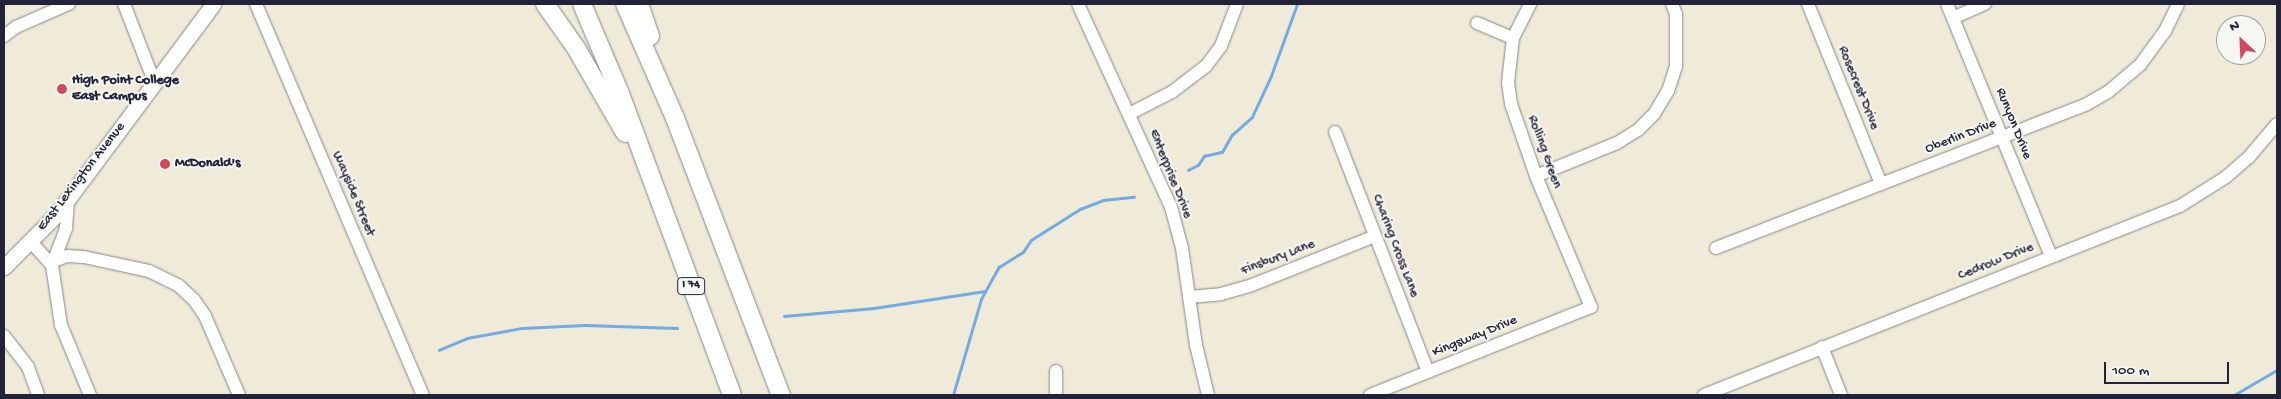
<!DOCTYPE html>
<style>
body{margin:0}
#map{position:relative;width:2281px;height:399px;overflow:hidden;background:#efebd8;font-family:"Gochi Hand",sans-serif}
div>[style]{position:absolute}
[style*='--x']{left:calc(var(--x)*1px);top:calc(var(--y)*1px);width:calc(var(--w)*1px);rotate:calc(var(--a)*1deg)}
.stream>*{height:2.5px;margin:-1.25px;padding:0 1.25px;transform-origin:1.25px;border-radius:1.25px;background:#75aae2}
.roads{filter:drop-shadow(0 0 1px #88868a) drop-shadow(0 0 1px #88868a)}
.minor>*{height:12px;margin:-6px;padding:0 6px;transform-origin:6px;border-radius:6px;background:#fff}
.major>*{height:15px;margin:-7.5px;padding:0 7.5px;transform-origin:7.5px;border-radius:7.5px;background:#fff}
.highway>*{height:18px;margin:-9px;padding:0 9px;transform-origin:9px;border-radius:9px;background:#fff}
.dots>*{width:14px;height:14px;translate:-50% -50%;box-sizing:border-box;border:2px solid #f6f6f2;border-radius:50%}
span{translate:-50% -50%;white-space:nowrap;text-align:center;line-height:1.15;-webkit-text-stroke:4px #f6f6f2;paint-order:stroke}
.shield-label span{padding:1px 4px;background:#f6f6f2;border:1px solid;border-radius:4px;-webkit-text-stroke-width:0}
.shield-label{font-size:12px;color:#22223b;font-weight:700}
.poi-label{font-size:14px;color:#22223b;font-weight:700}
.left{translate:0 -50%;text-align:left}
.street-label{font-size:14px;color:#22223b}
.frame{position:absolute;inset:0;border:5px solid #22223b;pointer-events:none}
.north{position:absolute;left:2216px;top:15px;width:50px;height:50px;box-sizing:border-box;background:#f6f6f2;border:1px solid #a1a1a9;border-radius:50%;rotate:335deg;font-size:14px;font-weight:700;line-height:20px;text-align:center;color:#22223b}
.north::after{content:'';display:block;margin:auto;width:18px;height:22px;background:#d1495b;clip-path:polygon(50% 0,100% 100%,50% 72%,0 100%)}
.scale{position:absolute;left:2104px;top:362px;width:125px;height:22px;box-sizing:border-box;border:2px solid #22223b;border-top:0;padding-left:6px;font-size:15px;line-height:18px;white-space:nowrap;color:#22223b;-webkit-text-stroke:4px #f6f6f2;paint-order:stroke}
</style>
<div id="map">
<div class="stream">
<i style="--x:1188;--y:170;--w:11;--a:-27"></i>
<i style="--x:1198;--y:165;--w:11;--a:-56"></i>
<i style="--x:1204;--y:156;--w:18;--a:-13"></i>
<i style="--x:1222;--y:152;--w:20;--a:-60"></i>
<i style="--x:1232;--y:135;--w:27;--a:-42"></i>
<i style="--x:1252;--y:117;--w:45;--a:-65.1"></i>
<i style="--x:1271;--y:76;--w:77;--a:-70.1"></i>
<i style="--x:784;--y:316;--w:90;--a:-5.1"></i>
<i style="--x:874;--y:308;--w:112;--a:-8.7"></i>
<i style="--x:439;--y:350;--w:30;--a:-23"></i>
<i style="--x:467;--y:338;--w:56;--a:-10.3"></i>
<i style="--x:522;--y:328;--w:63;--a:-2.7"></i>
<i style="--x:585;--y:325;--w:92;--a:1.9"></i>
<i style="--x:953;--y:395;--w:100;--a:-73.7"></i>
<i style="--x:981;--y:299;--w:37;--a:-61"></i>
<i style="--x:999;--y:267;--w:28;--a:-32"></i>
<i style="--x:1023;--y:252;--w:14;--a:-56"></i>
<i style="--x:1031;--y:240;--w:58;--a:-32.3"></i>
<i style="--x:1080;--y:209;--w:25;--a:-21"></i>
<i style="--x:1103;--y:200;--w:31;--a:-6"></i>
<i style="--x:2234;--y:395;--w:50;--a:-30.2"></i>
</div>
<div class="roads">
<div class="minor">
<i style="--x:124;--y:4;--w:83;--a:68.7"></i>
<i style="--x:256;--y:4;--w:425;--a:66.9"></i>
<i style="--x:1078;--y:4;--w:223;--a:65.4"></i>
<i style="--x:1171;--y:207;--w:42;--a:75"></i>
<i style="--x:1182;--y:248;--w:98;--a:81.8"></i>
<i style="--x:1196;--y:345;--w:51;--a:76.5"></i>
<i style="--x:1808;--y:4;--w:194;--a:67.9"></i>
<i style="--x:1947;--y:4;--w:273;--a:67.6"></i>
<i style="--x:1953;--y:18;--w:35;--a:-24"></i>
<i style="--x:1477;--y:23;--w:39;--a:23"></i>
<i style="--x:4;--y:36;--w:15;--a:-37"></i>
<i style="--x:16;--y:27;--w:58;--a:-23.5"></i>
<i style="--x:1129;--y:114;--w:48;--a:-27.1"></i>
<i style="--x:1172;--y:92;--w:43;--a:-37.4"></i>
<i style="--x:1206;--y:66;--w:25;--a:-53"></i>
<i style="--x:1221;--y:46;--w:45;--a:-69.1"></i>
<i style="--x:1335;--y:132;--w:257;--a:68.8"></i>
<i style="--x:1536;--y:176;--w:87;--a:-22.2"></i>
<i style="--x:1617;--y:143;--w:25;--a:-32"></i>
<i style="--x:1638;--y:130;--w:23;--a:-45"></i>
<i style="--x:1654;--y:114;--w:27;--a:-59"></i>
<i style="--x:1668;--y:91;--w:25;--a:-72"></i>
<i style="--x:1676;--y:67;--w:53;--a:-90"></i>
<i style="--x:1676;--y:14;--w:11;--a:-112"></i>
<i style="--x:31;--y:242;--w:31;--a:48"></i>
<i style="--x:52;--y:265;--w:61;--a:81.5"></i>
<i style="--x:61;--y:325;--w:76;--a:67.5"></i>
<i style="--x:1716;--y:248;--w:398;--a:-21.2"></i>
<i style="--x:2087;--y:104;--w:24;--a:-30"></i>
<i style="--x:2108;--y:92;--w:42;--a:-40.2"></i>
<i style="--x:2140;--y:65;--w:42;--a:-53.7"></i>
<i style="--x:2165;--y:31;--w:30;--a:-64"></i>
<i style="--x:56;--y:260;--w:12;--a:-20"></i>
<i style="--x:67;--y:256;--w:17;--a:3"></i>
<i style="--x:84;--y:257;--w:66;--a:12.2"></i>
<i style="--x:149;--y:271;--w:32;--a:26"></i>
<i style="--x:178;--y:285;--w:22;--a:43"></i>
<i style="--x:194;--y:300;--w:19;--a:55"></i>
<i style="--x:205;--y:316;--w:86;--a:66.7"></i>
<i style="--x:52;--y:265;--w:40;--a:-69"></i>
<i style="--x:66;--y:228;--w:29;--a:-86"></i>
<i style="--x:1189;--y:297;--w:32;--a:-5"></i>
<i style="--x:1221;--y:294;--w:32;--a:-16"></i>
<i style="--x:1252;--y:285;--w:132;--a:-21.7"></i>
<i style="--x:4;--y:336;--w:39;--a:52"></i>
<i style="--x:28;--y:367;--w:30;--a:70"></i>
<i style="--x:1822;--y:347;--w:52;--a:68.4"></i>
<i style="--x:1056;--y:395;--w:24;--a:-90"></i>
<i style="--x:1370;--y:395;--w:238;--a:-21.7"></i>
<i style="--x:1591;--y:307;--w:142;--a:-112.8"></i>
<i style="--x:1536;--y:176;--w:76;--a:-109.1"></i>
<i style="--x:1511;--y:104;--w:21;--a:-98"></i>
<i style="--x:1508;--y:83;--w:45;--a:-83.7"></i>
<i style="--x:1513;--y:38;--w:38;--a:-63"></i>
<i style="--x:1704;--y:395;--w:512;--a:-21.66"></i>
<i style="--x:2180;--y:206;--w:54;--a:-32.2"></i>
<i style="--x:2226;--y:177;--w:30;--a:-41"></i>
<i style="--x:2249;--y:157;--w:43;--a:-49.7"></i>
</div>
<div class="major">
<i style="--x:4;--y:267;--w:74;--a:-45"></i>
<i style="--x:56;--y:215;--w:263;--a:-53.3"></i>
</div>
<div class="highway">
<i style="--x:545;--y:4;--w:54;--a:54.8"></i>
<i style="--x:576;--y:48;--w:98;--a:60"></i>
<i style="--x:582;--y:4;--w:95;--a:67"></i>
<i style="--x:619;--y:91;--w:324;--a:69.6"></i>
<i style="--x:625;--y:4;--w:124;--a:66.3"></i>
<i style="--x:675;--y:118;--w:297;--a:69.1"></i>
<i style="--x:639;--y:4;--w:34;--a:71"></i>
</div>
</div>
<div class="dots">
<i style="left:62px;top:89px;background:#d1495b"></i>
<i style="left:165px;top:164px;background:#d1495b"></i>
</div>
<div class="shield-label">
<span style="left:691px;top:286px">I 74</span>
</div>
<div class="poi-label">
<span class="left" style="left:72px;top:89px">High Point College<br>East Campus</span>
<span class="left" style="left:175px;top:164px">McDonald's</span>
</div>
<div class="street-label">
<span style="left:1858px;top:88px;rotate:68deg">Rosecrest Drive</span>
<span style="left:2013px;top:124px;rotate:68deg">Runyon Drive</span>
<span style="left:1961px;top:137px;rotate:-21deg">Oberlin Drive</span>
<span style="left:1544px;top:152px;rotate:70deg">Rolling Green</span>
<span style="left:1170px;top:174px;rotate:68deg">Enterprise Drive</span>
<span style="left:82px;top:177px;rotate:-52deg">East Lexington Avenue</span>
<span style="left:353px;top:194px;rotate:67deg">Wayside Street</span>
<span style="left:1395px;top:246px;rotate:69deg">Charing Cross Lane</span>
<span style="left:1278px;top:258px;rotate:-21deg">Finsbury Lane</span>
<span style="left:1996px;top:262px;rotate:-22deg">Cedrow Drive</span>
<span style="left:1475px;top:337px;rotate:-22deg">Kingsway Drive</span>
</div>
<div class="frame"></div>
<div class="north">N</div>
<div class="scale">100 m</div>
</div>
